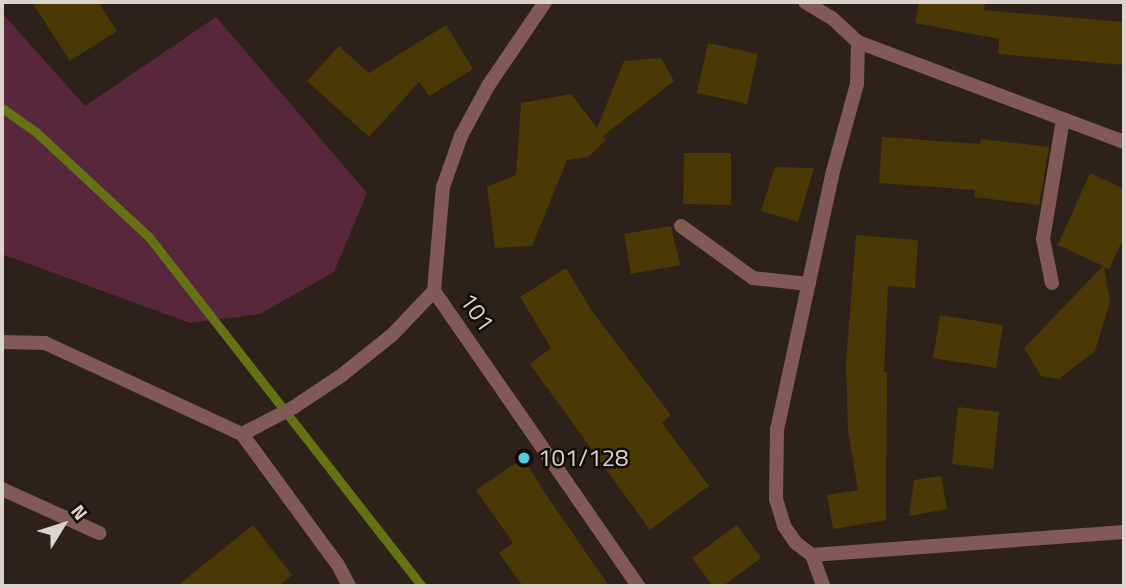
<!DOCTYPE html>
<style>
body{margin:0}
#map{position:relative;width:1126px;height:588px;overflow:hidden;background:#2e2119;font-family:"Titillium Web",sans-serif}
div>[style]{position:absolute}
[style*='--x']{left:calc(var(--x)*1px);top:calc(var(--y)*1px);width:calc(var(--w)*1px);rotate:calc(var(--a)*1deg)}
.green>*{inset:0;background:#58273c}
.stream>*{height:9px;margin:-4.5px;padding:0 4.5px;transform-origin:4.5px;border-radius:4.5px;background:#657213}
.building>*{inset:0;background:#4a3805}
.service>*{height:14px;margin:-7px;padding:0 7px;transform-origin:7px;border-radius:7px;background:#815a57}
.minor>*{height:14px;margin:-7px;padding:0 7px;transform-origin:7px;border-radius:7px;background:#815a57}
.tertiary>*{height:14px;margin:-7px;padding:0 7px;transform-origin:7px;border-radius:7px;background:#815a57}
.dots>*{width:19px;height:19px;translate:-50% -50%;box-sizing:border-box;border:4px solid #120c09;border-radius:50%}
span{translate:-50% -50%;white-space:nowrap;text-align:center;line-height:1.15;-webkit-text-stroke:5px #120c09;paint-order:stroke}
.street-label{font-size:24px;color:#dcd3cd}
.poi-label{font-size:24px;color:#dcd3cd}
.left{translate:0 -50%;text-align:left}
.frame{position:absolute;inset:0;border:4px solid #dcd3cd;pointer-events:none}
.north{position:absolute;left:28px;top:490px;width:70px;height:70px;-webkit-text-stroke:5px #120c09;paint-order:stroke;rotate:52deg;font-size:19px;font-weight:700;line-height:28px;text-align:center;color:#dcd3cd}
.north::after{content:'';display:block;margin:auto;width:24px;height:32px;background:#dcd3cd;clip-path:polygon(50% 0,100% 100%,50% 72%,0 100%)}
</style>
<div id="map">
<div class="green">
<i style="clip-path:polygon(2px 13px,85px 106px,216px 17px,367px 193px,334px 272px,260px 314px,190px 323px,2px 254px)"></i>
</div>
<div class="stream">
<i style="--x:2;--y:108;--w:42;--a:35.2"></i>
<i style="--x:36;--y:132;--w:154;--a:42.9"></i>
<i style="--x:149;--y:237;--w:443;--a:52"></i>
</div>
<div class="building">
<i style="clip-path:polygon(32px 2px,98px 2px,117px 31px,70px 61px)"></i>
<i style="clip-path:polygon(919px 2px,985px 2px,984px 10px,1124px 22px,1124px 65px,998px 54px,999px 39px,915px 23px)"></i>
<i style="clip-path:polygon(446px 25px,473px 69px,429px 96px,419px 82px,369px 137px,307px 81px,339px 46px,369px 73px)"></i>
<i style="clip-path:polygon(708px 43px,758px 54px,747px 104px,697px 93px)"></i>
<i style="clip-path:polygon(661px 58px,674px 81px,603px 136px,606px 140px,588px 157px,567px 160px,532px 246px,495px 248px,487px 187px,516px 175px,521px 103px,571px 94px,597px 128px,624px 61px)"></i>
<i style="clip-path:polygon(882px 137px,980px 144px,981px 139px,1049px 147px,1039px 205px,974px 197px,975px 190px,879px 183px)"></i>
<i style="clip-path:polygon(684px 153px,731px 153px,731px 205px,683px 204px)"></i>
<i style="clip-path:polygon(775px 167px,814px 168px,798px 222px,761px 211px)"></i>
<i style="clip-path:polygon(1090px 173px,1124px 189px,1124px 237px,1109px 269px,1104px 267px,1110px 302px,1095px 351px,1059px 379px,1041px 376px,1024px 348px,1103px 266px,1058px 245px)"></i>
<i style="clip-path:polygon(671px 226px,680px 265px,631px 274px,624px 234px)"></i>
<i style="clip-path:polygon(856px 235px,918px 240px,915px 288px,888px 286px,884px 372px,887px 372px,886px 520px,833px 529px,827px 495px,858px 490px,848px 430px,846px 362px)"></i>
<i style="clip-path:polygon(566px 268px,592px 311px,671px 415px,662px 423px,709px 486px,650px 530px,530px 364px,551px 348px,520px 297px)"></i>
<i style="clip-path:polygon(940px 315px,1003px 325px,996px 368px,933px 358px)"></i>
<i style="clip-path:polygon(958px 407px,999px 412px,993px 469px,952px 464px)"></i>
<i style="clip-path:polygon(523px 458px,547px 496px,609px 586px,523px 586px,499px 553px,513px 543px,476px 490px)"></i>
<i style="clip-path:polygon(941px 476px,947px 509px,909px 516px,914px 480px)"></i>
<i style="clip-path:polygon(253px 525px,292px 575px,279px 586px,177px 586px)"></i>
<i style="clip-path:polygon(737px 525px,761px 558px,723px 586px,713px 586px,692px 558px)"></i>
</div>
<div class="service">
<i style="--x:681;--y:226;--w:89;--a:35.8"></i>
<i style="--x:753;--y:278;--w:56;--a:6.1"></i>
<i style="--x:1052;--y:283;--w:45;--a:-101.6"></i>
<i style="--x:1043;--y:239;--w:121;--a:-80.5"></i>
<i style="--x:2;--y:489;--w:107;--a:24.4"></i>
</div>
<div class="minor">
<i style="--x:805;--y:2;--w:31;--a:31"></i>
<i style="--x:832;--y:18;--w:35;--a:43"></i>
<i style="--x:858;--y:42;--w:42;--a:91.4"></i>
<i style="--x:857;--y:84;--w:90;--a:105.4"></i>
<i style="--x:833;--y:171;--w:264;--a:102.2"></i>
<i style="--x:777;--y:429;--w:70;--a:90.8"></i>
<i style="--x:776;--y:499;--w:28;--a:73"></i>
<i style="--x:784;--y:526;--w:21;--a:55"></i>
<i style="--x:796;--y:543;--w:20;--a:37"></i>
<i style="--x:812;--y:555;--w:33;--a:70"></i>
<i style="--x:858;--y:42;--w:284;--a:20.6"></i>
<i style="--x:434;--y:291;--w:104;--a:-85.1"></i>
<i style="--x:443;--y:187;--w:54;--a:-70.6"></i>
<i style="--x:461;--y:136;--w:57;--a:-61.6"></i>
<i style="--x:488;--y:86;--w:102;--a:-55.8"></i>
<i style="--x:242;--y:434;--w:162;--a:53.8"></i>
<i style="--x:338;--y:565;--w:24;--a:62"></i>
<i style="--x:812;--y:555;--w:313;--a:-4.2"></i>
</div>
<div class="tertiary">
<i style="--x:2;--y:342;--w:43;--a:1.3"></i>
<i style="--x:45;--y:343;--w:217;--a:24.8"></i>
<i style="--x:242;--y:434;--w:59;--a:-27.4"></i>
<i style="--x:294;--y:407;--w:58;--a:-33.7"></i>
<i style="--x:342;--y:375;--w:64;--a:-38.7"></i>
<i style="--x:392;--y:335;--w:61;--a:-46.3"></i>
<i style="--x:434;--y:291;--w:359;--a:55.3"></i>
</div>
<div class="dots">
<i style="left:524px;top:458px;background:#54cadd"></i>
</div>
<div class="street-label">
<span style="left:477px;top:312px;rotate:55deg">101</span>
</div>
<div class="poi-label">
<span class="left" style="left:538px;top:458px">101/128</span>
</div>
<div class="frame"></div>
<div class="north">N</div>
</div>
